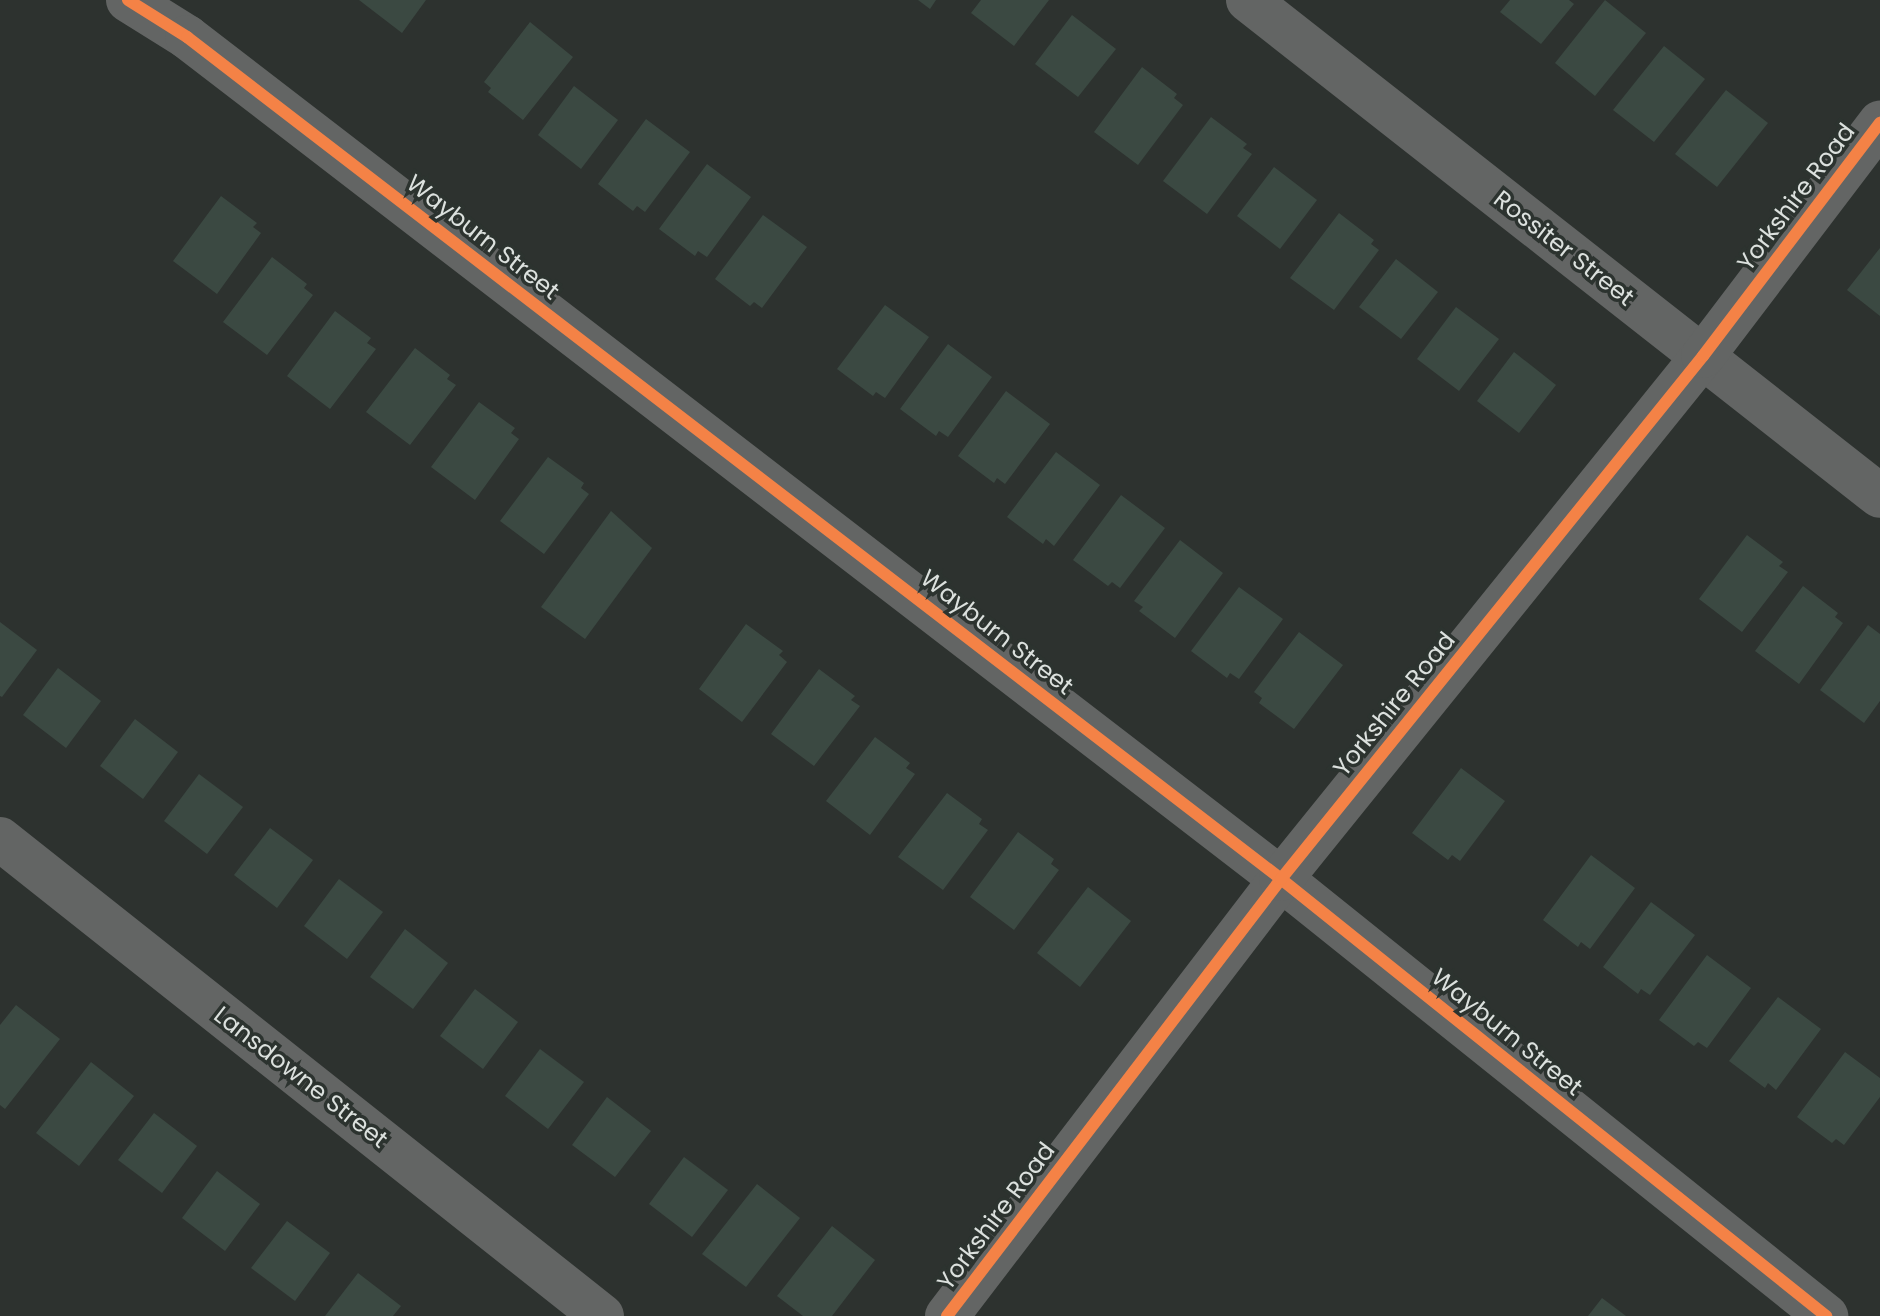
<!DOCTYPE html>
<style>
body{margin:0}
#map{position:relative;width:1880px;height:1316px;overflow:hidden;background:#2d322f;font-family:Poppins,sans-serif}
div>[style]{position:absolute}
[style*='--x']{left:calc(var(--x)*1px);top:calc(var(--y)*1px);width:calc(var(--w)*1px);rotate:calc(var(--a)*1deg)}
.building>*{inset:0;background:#3b4942}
.street>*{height:44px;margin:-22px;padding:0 22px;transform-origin:22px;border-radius:22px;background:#636564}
.cycleway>*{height:12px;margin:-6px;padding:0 6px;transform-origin:6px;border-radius:6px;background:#f48246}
span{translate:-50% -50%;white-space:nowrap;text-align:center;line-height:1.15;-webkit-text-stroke:7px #2c332f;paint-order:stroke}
.street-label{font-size:24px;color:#dce1de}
</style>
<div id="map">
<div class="building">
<i style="clip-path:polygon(359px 0,426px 0,402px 33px)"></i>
<i style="clip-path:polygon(918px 0,936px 0,930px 9px)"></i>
<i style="clip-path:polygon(981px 0,1049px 0,1014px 46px,971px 13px)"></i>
<i style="clip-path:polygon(1510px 0,1569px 0,1574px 4px,1541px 44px,1500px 12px)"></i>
<i style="clip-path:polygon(1605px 0,1646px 33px,1595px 96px,1555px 63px)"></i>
<i style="clip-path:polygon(1072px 15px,1116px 49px,1078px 97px,1035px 64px)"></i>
<i style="clip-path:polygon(530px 22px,573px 57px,523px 120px,488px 92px,491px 88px,484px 82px)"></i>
<i style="clip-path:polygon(1664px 46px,1705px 79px,1654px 142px,1613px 110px)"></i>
<i style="clip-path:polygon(1142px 67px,1177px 94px,1174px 98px,1183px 105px,1138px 165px,1094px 132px)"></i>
<i style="clip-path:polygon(574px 86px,618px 120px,581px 169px,538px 135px)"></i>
<i style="clip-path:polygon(1726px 90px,1768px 123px,1717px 187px,1675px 154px)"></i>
<i style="clip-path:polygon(1211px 117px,1247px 144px,1243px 148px,1252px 154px,1207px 214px,1163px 181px)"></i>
<i style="clip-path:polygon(646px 119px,690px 152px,645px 212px,637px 206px,633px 211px,598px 184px)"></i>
<i style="clip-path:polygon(707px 164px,751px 197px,707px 257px,698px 251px,695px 256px,659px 229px)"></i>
<i style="clip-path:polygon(1274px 167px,1317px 200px,1280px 249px,1237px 216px)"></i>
<i style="clip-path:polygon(221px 196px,257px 223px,253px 227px,261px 233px,217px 294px,173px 261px)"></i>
<i style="clip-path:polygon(1339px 213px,1374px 240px,1371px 244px,1379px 250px,1334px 310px,1290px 278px)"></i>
<i style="clip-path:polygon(763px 215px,807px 247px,762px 308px,754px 302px,750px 306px,715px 279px)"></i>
<i style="clip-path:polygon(1880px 248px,1880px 316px,1847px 290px)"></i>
<i style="clip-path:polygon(272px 257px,307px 284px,304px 288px,313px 295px,267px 355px,223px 322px)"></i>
<i style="clip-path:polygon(1396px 259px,1438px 292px,1401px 339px,1359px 307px)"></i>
<i style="clip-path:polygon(885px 305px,929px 337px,885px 398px,876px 392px,873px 396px,837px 369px)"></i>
<i style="clip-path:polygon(1456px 307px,1499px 339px,1459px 391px,1417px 359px)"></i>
<i style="clip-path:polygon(335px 311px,371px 338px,367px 343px,376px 349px,330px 409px,287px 376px)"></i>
<i style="clip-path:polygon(948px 344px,992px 377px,948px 437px,939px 431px,936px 436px,900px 409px)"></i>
<i style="clip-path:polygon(415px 348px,450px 375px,447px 379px,456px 385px,410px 445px,366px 412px)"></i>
<i style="clip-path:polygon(1514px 352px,1556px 385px,1519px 433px,1477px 401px)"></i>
<i style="clip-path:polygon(1006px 391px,1050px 424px,1005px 484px,997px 478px,994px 483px,958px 456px)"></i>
<i style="clip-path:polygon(479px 402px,515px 428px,511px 433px,519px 439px,475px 500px,431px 467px)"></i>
<i style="clip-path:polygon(1056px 452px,1100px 485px,1054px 546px,1046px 539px,1043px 544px,1007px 517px)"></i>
<i style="clip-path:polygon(548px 457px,584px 483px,581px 488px,589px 494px,544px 554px,500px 521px)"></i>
<i style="clip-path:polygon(1121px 495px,1165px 528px,1120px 588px,1112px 582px,1108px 586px,1073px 560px)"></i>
<i style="clip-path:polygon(611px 511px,652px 548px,585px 639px,541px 607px)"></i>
<i style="clip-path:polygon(1747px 535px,1783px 562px,1779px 566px,1788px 572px,1742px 632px,1699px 599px)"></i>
<i style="clip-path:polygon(1180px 540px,1223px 573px,1175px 638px,1139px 611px,1143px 607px,1134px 601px)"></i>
<i style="clip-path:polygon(1803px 586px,1838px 613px,1835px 617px,1843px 623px,1799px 684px,1755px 651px)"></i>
<i style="clip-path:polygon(1239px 587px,1283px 619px,1239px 679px,1230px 673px,1227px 678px,1191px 651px)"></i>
<i style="clip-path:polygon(0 622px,37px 650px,2px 697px,0 696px)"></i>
<i style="clip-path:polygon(746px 624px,783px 651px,779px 655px,787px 662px,742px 722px,699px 689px)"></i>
<i style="clip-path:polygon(1868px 625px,1880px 634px,1880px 701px,1864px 723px,1820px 690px)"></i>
<i style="clip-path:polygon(1299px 632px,1343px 665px,1294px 729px,1259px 703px,1262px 698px,1254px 692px)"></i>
<i style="clip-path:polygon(58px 668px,101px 701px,66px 748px,23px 715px)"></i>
<i style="clip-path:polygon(819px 669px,855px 696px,851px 700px,860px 706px,814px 766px,771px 734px)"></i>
<i style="clip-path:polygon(135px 719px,178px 752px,143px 799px,100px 766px)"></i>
<i style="clip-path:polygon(875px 737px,910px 763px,906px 768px,915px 774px,870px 835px,826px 801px)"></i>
<i style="clip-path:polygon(1461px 768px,1505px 801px,1460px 861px,1452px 855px,1448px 860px,1412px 833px)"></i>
<i style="clip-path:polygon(199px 774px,243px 807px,207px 854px,164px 821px)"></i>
<i style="clip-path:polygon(947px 793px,982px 819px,979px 824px,988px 830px,943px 890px,898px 857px)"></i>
<i style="clip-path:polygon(270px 828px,313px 860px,277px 908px,234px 875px)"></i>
<i style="clip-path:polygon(1018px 832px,1054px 859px,1051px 864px,1059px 870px,1014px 930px,970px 897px)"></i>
<i style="clip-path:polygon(1591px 855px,1635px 888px,1590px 949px,1581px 942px,1578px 947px,1543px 920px)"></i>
<i style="clip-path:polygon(339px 879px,383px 912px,347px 959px,304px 926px)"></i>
<i style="clip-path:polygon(1088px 887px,1131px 921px,1080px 987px,1037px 953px)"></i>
<i style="clip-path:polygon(1651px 902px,1695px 935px,1650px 995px,1641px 989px,1638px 994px,1603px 967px)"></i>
<i style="clip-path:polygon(405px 929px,448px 963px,413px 1009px,370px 977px)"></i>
<i style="clip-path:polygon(1707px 955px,1751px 988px,1707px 1048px,1698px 1042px,1694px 1046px,1659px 1020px)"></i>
<i style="clip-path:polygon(475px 989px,518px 1022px,483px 1069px,440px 1036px)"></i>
<i style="clip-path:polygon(1778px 997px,1821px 1029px,1776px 1090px,1768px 1083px,1765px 1088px,1729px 1061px)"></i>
<i style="clip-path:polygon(16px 1005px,60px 1039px,5px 1109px,0 1105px,0 1025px)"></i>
<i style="clip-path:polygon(540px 1049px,584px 1082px,548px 1129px,505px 1096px)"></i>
<i style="clip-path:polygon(1845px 1052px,1880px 1078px,1880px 1097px,1844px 1145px,1836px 1139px,1832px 1143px,1797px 1117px)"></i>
<i style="clip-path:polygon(91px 1062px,134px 1096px,79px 1166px,36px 1133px)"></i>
<i style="clip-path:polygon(607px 1097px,651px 1131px,615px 1177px,572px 1145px)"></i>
<i style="clip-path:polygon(154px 1113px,197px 1146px,162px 1193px,118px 1160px)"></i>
<i style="clip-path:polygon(684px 1157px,728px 1190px,692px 1237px,649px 1204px)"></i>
<i style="clip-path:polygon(217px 1171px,260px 1204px,225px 1251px,182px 1218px)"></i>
<i style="clip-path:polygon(757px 1184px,800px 1218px,746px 1287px,702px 1254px)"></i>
<i style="clip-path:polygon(287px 1221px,330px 1253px,295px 1301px,251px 1268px)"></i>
<i style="clip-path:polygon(832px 1226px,875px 1260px,832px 1316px,803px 1316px,777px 1296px)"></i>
<i style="clip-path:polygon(358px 1273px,401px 1306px,393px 1316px,325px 1316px)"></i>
<i style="clip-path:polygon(1602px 1298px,1626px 1316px,1588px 1316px)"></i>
</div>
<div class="street">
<i style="--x:128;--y:0;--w:70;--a:32.1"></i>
<i style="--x:187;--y:37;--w:1381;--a:37.58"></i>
<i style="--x:1281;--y:879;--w:699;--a:38.72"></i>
<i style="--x:1248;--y:0;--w:803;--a:38.13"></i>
<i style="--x:0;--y:839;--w:768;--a:38.39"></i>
<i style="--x:947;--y:1316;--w:550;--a:-52.61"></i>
<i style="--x:1281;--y:879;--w:672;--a:-51.1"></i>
<i style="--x:1703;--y:356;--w:293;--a:-52.8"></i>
</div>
<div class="cycleway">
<i style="--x:128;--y:0;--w:70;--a:32.1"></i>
<i style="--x:187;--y:37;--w:1381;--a:37.58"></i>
<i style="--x:1281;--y:879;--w:699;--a:38.72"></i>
<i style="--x:947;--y:1316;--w:550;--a:-52.61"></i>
<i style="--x:1281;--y:879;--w:672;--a:-51.1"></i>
<i style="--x:1703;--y:356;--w:293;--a:-52.8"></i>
</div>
<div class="street-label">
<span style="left:1796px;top:197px;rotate:-53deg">Yorkshire Road</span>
<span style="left:483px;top:237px;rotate:38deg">Wayburn Street</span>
<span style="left:1564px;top:248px;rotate:38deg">Rossiter Street</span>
<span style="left:997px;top:632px;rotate:38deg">Wayburn Street</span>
<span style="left:1394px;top:704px;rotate:-51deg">Yorkshire Road</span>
<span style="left:1507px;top:1032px;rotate:39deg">Wayburn Street</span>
<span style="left:301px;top:1077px;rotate:38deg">Lansdowne Street</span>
<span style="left:996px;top:1216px;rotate:-53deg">Yorkshire Road</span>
</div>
</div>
